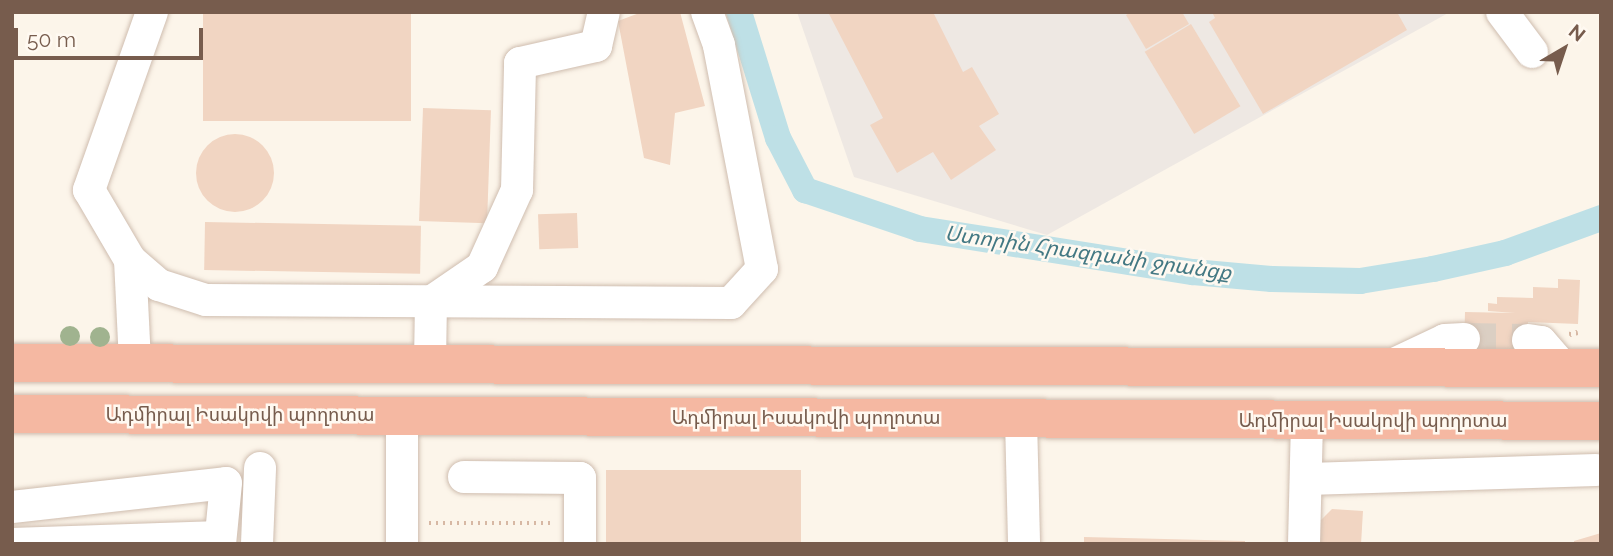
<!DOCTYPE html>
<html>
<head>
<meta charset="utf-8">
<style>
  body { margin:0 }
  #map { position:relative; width:1613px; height:556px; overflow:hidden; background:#fcf5ea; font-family:Raleway,"Noto Sans Armenian",sans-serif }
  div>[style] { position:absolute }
  .industrial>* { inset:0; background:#eee8e3 }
  .canal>* { height:26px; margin:-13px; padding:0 13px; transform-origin:13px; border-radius:13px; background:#bee0e6 }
  .building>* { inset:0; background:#f1d5c2; transform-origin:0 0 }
  .round { border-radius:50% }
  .minor-tunnel>* { height:32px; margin-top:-16px; transform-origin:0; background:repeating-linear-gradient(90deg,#dbcfc3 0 32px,transparent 0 48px) }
  .path>* { height:4.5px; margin-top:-2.25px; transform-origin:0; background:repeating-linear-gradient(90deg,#d7b8a4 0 2px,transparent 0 7px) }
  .roads { filter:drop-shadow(0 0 2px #cfbdaf) drop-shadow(0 0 2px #cfbdaf) }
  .minor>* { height:32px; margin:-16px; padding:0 16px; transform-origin:16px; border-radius:16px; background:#fff }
  .highway>* { height:38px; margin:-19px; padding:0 19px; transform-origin:19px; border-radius:19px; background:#f5b8a2 }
  .trees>* { width:20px; height:20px; margin:-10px; border-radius:50%; background:#a0b38f }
  span { translate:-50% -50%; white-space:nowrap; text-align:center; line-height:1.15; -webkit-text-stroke:5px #fff9f1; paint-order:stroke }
  .street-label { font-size:19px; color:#775c4d }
  .water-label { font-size:21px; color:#437883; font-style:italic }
  .frame { position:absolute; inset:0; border:14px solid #775c4d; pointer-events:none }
  .north { position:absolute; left:1529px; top:14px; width:70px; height:70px; -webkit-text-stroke:5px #fff9f1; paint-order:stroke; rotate:39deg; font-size:19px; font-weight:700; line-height:28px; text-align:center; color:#775c4d }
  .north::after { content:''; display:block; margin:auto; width:24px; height:32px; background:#775c4d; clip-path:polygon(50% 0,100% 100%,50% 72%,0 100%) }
  .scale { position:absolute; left:14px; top:28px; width:189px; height:32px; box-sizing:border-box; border:4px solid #775c4d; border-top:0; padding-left:9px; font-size:21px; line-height:24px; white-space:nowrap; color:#775c4d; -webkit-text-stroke:5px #fff9f1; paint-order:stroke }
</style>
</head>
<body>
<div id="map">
  <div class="industrial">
    <div style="clip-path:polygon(797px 12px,1450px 12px,1047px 235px,854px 177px)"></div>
  </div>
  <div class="canal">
    <div style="left:739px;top:12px;width:132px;rotate:72.8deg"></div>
    <div style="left:778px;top:138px;width:59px;rotate:62.6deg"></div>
    <div style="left:805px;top:190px;width:121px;rotate:18.7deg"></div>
    <div style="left:920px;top:229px;width:276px;rotate:9deg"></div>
    <div style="left:1193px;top:272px;width:79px;rotate:5.1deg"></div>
    <div style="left:1272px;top:279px;width:88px;rotate:1.3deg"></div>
    <div style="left:1360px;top:281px;width:74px;rotate:-9.3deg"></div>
    <div style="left:1433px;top:269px;width:74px;rotate:-12.5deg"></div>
    <div style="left:1505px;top:253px;width:102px;rotate:-20deg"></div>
  </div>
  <div class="building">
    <div style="left:203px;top:12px;width:208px;height:109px"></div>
    <div style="clip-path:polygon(642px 12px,680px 12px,705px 106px,675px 113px,670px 165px,644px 158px,618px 21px)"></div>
    <div style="clip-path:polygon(828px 12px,933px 12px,963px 72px,972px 67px,999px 114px,979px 126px,996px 150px,951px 180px,933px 152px,897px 173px,870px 125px,883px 118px)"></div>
    <div style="clip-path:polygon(1131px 12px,1182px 12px,1189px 24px,1146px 49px,1126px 15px)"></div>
    <div style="clip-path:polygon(1212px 12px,1397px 12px,1407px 30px,1263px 114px,1209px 22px,1215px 18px)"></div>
    <div style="left:1191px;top:24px;width:96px;height:54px;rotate:59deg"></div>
    <div style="left:423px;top:108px;width:68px;height:113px;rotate:2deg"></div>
    <div class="round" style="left:196px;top:134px;width:78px;height:78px"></div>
    <div style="left:577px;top:213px;width:35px;height:39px;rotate:88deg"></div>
    <div style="left:205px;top:222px;width:216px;height:48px;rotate:1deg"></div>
    <div style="clip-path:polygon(1558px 279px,1580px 280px,1578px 324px,1528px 322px,1528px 345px,1518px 358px,1464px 348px,1465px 312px,1515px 313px,1488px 311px,1488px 303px,1497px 304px,1497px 297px,1533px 298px,1533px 287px,1558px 288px)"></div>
    <div style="left:606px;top:470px;width:195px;height:74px"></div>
    <div style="clip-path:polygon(1332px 509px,1363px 511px,1361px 544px,1319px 544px,1319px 522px)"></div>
    <div style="clip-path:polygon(1601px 533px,1601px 544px,1574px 544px,1574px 541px)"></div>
    <div style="clip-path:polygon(1084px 537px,1245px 541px,1245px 544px,1084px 544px)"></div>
  </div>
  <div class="minor-tunnel">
    <div style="left:1464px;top:339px;width:64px;rotate:0.9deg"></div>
  </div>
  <div class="path">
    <div style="left:1569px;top:334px;width:9px;rotate:-13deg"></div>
    <div style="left:429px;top:523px;width:124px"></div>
  </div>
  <div class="roads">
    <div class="minor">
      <div style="left:152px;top:12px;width:189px;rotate:109.5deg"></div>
      <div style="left:89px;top:190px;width:81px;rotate:59.6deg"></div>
      <div style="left:130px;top:260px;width:38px;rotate:41deg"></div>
      <div style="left:159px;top:285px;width:49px;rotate:17.7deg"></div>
      <div style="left:206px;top:300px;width:525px;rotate:0.33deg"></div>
      <div style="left:731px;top:303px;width:46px;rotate:-47.6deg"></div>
      <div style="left:762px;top:269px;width:228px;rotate:-100.9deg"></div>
      <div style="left:719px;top:45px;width:35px;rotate:-110deg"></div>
      <div style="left:1502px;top:12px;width:50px;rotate:53.1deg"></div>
      <div style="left:130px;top:260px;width:104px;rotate:87.2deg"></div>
      <div style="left:1528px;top:340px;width:13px;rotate:9deg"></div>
      <div style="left:1541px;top:342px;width:35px;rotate:49deg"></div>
      <div style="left:430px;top:364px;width:62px;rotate:-89.1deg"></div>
      <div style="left:431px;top:302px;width:62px;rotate:-34.5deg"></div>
      <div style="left:482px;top:267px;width:85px;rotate:-65.6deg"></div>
      <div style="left:517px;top:190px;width:127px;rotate:-88.6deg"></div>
      <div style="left:520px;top:63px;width:78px;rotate:-12.6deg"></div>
      <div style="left:596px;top:46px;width:35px;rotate:-77deg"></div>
      <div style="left:1390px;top:366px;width:61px;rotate:-25.3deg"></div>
      <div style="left:1445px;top:340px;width:19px;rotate:-3deg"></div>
      <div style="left:402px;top:416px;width:128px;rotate:90deg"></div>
      <div style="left:1021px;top:419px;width:125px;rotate:88.6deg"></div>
      <div style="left:464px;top:477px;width:116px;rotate:0.5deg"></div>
      <div style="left:580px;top:478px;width:66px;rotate:90deg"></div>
      <div style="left:1308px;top:479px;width:288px;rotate:-1.8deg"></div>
      <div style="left:12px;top:507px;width:215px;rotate:-6.4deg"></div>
      <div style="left:226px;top:483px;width:61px;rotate:95.6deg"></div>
      <div style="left:12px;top:544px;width:208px;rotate:-1.9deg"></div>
      <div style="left:257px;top:544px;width:76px;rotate:-87.7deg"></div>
      <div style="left:1304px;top:544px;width:123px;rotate:-88.6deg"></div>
    </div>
    <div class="highway">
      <div style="left:12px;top:363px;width:1589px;rotate:0.18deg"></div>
      <div style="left:12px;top:414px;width:1589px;rotate:0.25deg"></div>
    </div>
  </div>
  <div class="trees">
    <div style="left:70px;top:336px"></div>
    <div style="left:100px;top:337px"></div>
  </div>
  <div class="street-label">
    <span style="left:240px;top:415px">Ադմիրալ Իսակովի պողոտա</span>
    <span style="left:806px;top:418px">Ադմիրալ Իսակովի պողոտա</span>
    <span style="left:1373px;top:421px">Ադմիրալ Իսակովի պողոտա</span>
  </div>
  <div class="water-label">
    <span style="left:1088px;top:253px;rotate:8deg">Ստորին Հրազդանի ջրանցք</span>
  </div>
  <div class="frame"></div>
  <div class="north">N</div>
  <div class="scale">50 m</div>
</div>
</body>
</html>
